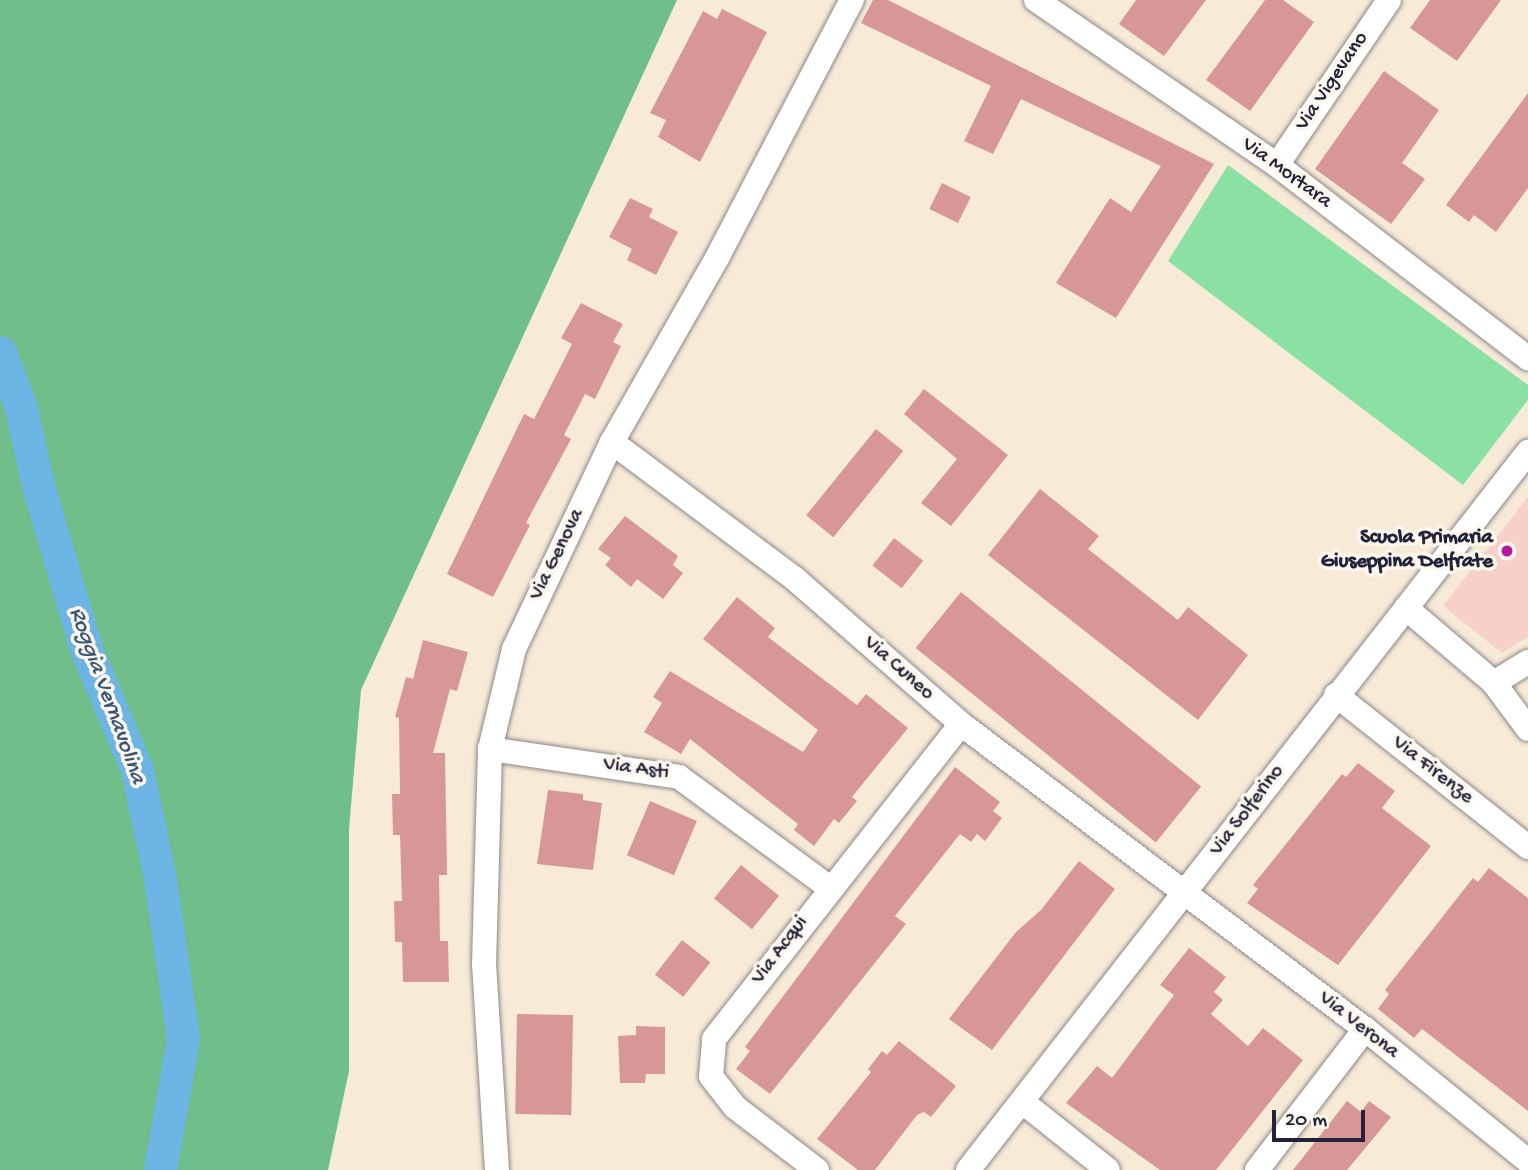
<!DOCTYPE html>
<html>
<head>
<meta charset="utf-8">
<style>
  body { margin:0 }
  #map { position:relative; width:1528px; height:1170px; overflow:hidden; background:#f7ebd7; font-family:"Gochi Hand",sans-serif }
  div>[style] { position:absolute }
  .built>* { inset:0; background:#f7d0ca }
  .green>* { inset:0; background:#8be0a3 }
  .forest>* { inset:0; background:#70be89 }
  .canal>* { height:33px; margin:-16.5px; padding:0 16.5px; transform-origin:16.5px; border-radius:16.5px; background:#6bb4e3 }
  .building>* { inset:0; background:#d79796; transform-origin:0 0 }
  .roads { filter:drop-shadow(0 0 2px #8c8689) drop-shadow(0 0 2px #8c8689) }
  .minor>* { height:24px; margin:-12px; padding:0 12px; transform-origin:12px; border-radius:12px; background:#fff }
  .dots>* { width:19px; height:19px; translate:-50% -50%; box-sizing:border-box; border:4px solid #fbf7ec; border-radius:50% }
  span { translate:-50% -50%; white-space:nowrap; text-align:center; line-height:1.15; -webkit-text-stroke:7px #fbf7ec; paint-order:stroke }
  .street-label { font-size:21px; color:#22223b }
  .poi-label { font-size:21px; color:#22223b; font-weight:700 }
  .right { translate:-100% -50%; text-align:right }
  .water-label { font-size:23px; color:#3c5576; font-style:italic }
  .scale { position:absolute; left:1272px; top:1110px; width:93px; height:32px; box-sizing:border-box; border:4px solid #22223b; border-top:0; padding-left:9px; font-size:21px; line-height:24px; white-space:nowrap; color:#22223b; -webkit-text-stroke:5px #fbf7ec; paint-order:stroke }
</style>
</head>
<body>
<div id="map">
  <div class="built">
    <div style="clip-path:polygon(1528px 497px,1528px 637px,1502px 653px,1443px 606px)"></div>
  </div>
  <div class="green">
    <div style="clip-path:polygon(1228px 165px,1528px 385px,1528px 400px,1463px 485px,1168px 261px)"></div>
  </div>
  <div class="forest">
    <div style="clip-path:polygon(0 0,677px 0,361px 690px,349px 829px,349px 1071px,328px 1170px,0 1170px)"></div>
  </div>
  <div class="canal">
    <div style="left:0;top:352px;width:57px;rotate:69.3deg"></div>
    <div style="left:20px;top:405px;width:86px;rotate:77.3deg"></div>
    <div style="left:39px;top:489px;width:167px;rotate:73.6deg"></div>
    <div style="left:86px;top:649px;width:131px;rotate:67.1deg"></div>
    <div style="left:137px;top:770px;width:111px;rotate:78.1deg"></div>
    <div style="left:160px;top:879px;width:161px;rotate:81.8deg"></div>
    <div style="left:183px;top:1038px;width:134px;rotate:99.9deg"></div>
  </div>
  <div class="building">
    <div style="clip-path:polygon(873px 0,888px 0,1214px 164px,1116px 318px,1056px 283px,1110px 198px,1131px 212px,1161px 166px,1021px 99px,993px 154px,964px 141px,991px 86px,861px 23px)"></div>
    <div style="clip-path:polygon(1136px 0,1206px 0,1164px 56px,1119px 24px)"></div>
    <div style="clip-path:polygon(1265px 0,1283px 0,1314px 22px,1250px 111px,1206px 80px)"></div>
    <div style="clip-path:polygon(1430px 0,1501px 0,1457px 61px,1410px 28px)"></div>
    <div style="clip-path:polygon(722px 9px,767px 32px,700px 162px,658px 137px,666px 120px,650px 113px,703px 11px,717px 19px)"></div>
    <div style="clip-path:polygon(1384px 71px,1439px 110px,1402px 163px,1425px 179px,1391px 224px,1315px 169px)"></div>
    <div style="clip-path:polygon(1528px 93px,1528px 188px,1496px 232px,1474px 215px,1469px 222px,1446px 205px)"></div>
    <div style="left:942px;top:183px;width:32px;height:29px;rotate:26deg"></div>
    <div style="clip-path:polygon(630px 198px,653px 209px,649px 217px,678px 232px,656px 275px,627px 260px,632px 249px,609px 237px)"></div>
    <div style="clip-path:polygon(581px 303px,623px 324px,613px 342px,621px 346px,595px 399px,585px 394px,564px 435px,571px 439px,526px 523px,530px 525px,493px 597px,447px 574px,524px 414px,534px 419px,572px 344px,561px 338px)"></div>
    <div style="clip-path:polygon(924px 389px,1008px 455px,951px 526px,921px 503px,957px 459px,904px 414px)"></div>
    <div style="left:876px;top:429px;width:35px;height:111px;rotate:39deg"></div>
    <div style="clip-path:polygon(1040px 489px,1099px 536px,1088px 549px,1178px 620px,1188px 607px,1248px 655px,1198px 720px,988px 555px)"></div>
    <div style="clip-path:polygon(625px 516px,678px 556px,673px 565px,683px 573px,663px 599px,637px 579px,631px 587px,605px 565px,611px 558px,598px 549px)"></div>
    <div style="left:894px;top:538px;width:37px;height:35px;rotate:38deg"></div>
    <div style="left:961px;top:592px;width:309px;height:72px;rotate:39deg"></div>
    <div style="clip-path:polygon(737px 597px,775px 628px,768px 637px,857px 705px,866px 694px,908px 728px,852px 797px,857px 801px,839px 823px,834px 819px,814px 846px,794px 830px,798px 824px,690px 739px,681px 754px,644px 732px,662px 703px,653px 697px,670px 671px,803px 752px,818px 730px,703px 639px)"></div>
    <div style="clip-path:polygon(423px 640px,468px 652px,457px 691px,450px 689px,433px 753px,445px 753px,447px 875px,439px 875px,440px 941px,448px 941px,449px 982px,403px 982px,402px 942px,395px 942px,394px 901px,402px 901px,400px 835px,393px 835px,392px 794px,400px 794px,399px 718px,395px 717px,406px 677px,413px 679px)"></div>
    <div style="clip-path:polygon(1358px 763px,1395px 791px,1382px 808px,1431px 846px,1338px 965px,1247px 903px,1258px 889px,1253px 885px,1278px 854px,1342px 774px,1346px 777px)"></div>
    <div style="clip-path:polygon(955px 767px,1000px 802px,993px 811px,1002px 818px,985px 841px,977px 834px,971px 842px,960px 834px,895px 916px,906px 924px,770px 1094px,736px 1069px,750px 1051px,745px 1047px)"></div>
    <div style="clip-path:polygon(548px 790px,583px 794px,583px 800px,602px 803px,593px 870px,537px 864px)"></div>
    <div style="left:650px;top:801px;width:51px;height:59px;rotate:23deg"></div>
    <div style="clip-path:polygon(1079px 861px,1115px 889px,992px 1050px,949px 1019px,1016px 932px,1041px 910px)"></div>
    <div style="left:741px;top:865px;width:49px;height:43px;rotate:39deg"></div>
    <div style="clip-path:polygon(1489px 868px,1528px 898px,1528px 1111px,1422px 1029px,1414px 1038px,1378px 1009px,1389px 994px,1385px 990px,1473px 878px,1478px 882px)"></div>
    <div style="left:682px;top:940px;width:36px;height:44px;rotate:38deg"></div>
    <div style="clip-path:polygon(1189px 948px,1226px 977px,1214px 992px,1223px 1000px,1211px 1014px,1248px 1046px,1263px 1028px,1303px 1060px,1216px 1170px,1160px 1170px,1066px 1103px,1097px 1066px,1112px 1078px,1174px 995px,1160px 985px)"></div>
    <div style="left:517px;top:1014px;width:56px;height:100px;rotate:1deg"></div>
    <div style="clip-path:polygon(636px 1026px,665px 1027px,665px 1074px,646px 1074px,645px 1083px,620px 1083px,618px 1036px,636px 1035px)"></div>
    <div style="clip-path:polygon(899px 1041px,956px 1086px,931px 1117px,924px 1112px,917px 1115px,875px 1170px,858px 1170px,817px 1139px,871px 1072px,868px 1069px,882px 1051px,887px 1055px)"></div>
    <div style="clip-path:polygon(1347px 1101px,1361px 1112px,1369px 1101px,1391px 1117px,1347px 1170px,1293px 1170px)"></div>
  </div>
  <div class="roads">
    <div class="minor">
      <div style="left:1036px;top:0;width:292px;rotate:34.4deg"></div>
      <div style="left:1277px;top:165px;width:317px;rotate:37.6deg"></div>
      <div style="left:1277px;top:165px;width:199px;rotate:-55.8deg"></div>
      <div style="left:612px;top:442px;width:229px;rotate:36.8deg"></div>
      <div style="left:795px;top:579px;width:220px;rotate:41.1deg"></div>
      <div style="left:961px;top:724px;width:506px;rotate:37.05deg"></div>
      <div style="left:1365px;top:1029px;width:210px;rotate:39deg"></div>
      <div style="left:1406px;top:608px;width:116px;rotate:40.4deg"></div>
      <div style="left:1494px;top:683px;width:57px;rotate:53.5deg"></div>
      <div style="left:1494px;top:683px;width:40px;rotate:-32deg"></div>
      <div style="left:1336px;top:695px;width:245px;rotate:38.4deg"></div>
      <div style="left:490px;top:749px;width:191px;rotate:8.4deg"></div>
      <div style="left:679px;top:777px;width:187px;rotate:36.3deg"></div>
      <div style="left:1024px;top:1103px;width:107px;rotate:38.6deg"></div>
      <div style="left:497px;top:1170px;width:205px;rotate:-93.6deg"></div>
      <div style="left:484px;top:965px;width:216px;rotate:-88.4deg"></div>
      <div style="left:490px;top:749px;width:103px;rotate:-76.5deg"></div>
      <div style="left:514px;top:649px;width:229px;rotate:-64.7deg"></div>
      <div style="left:612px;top:442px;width:214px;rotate:-60.3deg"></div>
      <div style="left:718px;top:256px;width:289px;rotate:-62.4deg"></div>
      <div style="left:817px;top:1170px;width:103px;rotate:-142.5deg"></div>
      <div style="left:735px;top:1107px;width:39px;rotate:-128deg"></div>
      <div style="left:711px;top:1076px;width:37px;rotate:-85deg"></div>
      <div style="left:714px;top:1039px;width:400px;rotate:-51.9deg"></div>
      <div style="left:968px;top:1170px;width:911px;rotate:-52.05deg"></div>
      <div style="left:1257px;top:1170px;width:178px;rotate:-52.5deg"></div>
    </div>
  </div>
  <div class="dots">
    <div style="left:1507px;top:551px;background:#b5179e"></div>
  </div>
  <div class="street-label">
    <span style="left:1333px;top:82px;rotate:-56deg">Via Vigevano</span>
    <span style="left:1286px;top:174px;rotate:36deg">Via Mortara</span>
    <span style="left:558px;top:555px;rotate:-64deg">Via Genova</span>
    <span style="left:898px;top:669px;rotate:41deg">Via Cuneo</span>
    <span style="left:636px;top:770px;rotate:8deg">Via Asti</span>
    <span style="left:1432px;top:771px;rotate:38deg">Via Firenze</span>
    <span style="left:1248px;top:811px;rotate:-53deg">Via Solferino</span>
    <span style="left:781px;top:951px;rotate:-53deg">Via Acqui</span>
    <span style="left:1358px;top:1026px;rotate:38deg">Via Verona</span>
  </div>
  <div class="poi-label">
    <span class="right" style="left:1493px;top:551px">Scuola Primaria<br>Giuseppina Delfrate</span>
  </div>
  <div class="water-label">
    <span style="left:106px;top:696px;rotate:70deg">Roggia Vernavolina</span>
  </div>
  <div class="scale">20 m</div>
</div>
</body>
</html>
